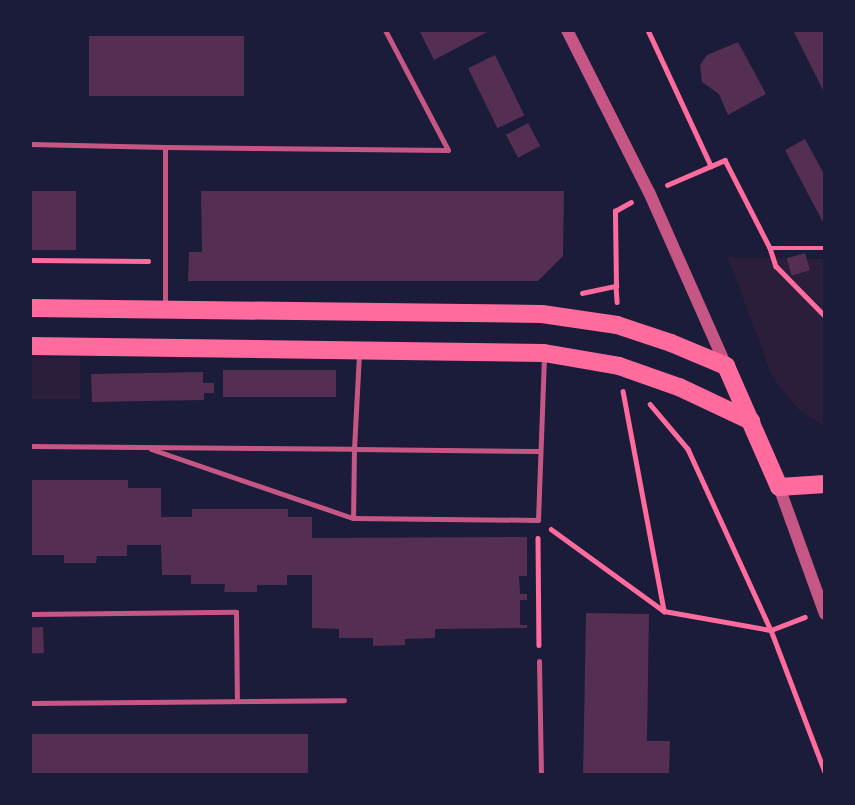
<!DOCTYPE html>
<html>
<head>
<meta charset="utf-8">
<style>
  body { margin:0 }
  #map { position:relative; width:855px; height:805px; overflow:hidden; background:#1b1b3a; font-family:Inter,sans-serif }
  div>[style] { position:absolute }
  .green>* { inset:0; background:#2a1e3b; transform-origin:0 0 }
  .building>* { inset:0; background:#542f53; transform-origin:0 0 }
  .path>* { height:4.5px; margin:-2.25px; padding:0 2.25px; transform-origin:2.25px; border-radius:2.25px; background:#ff6b9d }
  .service>* { height:5px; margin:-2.5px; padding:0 2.5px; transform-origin:2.5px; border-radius:2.5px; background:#c65784 }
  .tertiary>* { height:12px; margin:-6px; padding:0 6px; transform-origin:6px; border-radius:6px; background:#c65784 }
  .primary>* { height:18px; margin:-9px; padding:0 9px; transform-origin:9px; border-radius:9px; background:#ff6b9d }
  span { translate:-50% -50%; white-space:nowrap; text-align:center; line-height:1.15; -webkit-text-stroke:5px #1b1b3a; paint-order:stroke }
  .frame { position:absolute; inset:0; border:32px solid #1b1b3a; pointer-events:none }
</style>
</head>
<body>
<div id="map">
  <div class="green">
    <div style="clip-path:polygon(728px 257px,825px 259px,825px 427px,798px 409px,772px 377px)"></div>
    <div style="left:30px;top:358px;width:50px;height:41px"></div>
  </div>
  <div class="building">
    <div style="clip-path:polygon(419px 30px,486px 30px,487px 32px,434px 60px)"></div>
    <div style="clip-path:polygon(793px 30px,825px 30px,825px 94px)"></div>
    <div style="left:89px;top:36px;width:155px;height:60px"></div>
    <div style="clip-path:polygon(738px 42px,766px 94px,728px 115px,719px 94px,702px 82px,700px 65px,707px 55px)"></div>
    <div style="left:495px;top:55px;width:67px;height:30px;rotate:64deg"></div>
    <div style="left:528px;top:123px;width:26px;height:25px;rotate:62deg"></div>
    <div style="clip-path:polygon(805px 139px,825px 176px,825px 226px,785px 150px)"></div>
    <div style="left:30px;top:191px;width:46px;height:59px"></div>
    <div style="clip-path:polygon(201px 191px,564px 191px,563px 256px,538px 281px,188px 281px,189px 252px,202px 252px)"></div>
    <div style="left:805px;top:253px;width:18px;height:19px;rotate:74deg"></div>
    <div style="left:336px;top:370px;width:27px;height:113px;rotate:90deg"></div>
    <div style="clip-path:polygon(203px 372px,203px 383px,214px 383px,214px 393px,204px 393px,204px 400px,92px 402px,91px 374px)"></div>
    <div style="clip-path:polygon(32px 480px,128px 480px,128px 488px,161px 488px,161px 517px,192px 517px,192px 509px,288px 509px,288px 517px,312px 517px,312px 538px,527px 537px,527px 576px,519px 576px,520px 594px,527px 594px,527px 600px,520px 600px,520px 625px,527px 625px,527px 628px,435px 629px,435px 638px,405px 639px,405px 645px,373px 646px,373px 638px,339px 638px,339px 629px,312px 628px,312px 575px,287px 575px,287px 585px,257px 585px,257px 592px,224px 592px,225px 584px,191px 584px,191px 575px,162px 575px,161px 545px,127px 545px,127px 556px,97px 556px,96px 563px,64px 563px,64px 555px,31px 555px)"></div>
    <div style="clip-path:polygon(586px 613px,649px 614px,647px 741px,670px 741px,669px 775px,583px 775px)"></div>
    <div style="left:43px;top:627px;width:26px;height:13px;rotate:88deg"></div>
    <div style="left:30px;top:734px;width:278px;height:41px"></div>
  </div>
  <div class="path">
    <div style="left:648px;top:30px;width:150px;rotate:65.1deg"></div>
    <div style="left:667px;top:185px;width:63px;rotate:-23.3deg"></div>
    <div style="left:725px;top:160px;width:99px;rotate:62.9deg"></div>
    <div style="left:770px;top:248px;width:55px"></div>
    <div style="left:770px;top:248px;width:19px;rotate:72deg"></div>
    <div style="left:776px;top:266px;width:70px;rotate:45.6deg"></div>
    <div style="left:30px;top:260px;width:118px;rotate:0.5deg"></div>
    <div style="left:616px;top:286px;width:16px;rotate:86deg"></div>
    <div style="left:582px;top:293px;width:35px;rotate:-12deg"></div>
    <div style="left:616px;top:286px;width:75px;rotate:-90.8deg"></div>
    <div style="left:615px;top:211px;width:18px;rotate:-29deg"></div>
    <div style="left:623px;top:391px;width:224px;rotate:79.4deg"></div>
    <div style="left:650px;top:404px;width:59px;rotate:49.8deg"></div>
    <div style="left:688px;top:449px;width:199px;rotate:65.4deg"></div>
    <div style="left:771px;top:630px;width:152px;rotate:69.2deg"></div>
    <div style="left:551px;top:529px;width:140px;rotate:36deg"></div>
    <div style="left:664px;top:611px;width:109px;rotate:10.1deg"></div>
    <div style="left:771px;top:630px;width:36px;rotate:-21deg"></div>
    <div style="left:538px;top:538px;width:107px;rotate:89.5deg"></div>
  </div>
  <div class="service">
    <div style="left:30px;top:144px;width:135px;rotate:1.3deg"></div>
    <div style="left:165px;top:306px;width:159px;rotate:-90deg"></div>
    <div style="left:165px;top:147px;width:283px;rotate:0.6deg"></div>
    <div style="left:448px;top:150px;width:136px;rotate:-117.7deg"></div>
    <div style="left:30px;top:446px;width:324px;rotate:0.5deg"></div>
    <div style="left:354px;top:449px;width:97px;rotate:-87deg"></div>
    <div style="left:151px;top:449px;width:213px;rotate:18.9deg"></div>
    <div style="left:539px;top:451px;width:185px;rotate:-179.4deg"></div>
    <div style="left:354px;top:449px;width:69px;rotate:90.8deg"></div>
    <div style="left:353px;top:518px;width:185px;rotate:0.6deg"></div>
    <div style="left:538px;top:520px;width:164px;rotate:-87.9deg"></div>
    <div style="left:30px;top:614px;width:206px;rotate:-0.6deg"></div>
    <div style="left:236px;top:612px;width:89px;rotate:89.4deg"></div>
    <div style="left:539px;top:661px;width:114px;rotate:89deg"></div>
    <div style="left:30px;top:703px;width:314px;rotate:-0.5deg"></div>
  </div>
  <div class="tertiary">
    <div style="left:567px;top:30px;width:182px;rotate:63.2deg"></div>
    <div style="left:649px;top:192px;width:190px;rotate:66.1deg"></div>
    <div style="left:779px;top:487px;width:135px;rotate:70.1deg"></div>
  </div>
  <div class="primary">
    <div style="left:30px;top:308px;width:512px;rotate:0.67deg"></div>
    <div style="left:542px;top:314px;width:76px;rotate:8.3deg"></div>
    <div style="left:617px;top:325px;width:57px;rotate:18.4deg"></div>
    <div style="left:671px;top:343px;width:60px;rotate:22.7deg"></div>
    <div style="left:726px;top:366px;width:132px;rotate:66.3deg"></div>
    <div style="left:779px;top:487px;width:46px;rotate:-3.7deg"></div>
    <div style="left:30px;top:346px;width:514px;rotate:0.78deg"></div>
    <div style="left:544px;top:353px;width:76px;rotate:9.8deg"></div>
    <div style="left:619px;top:366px;width:64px;rotate:19.3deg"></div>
    <div style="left:679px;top:387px;width:80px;rotate:25.3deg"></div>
  </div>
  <div class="frame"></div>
</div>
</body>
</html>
